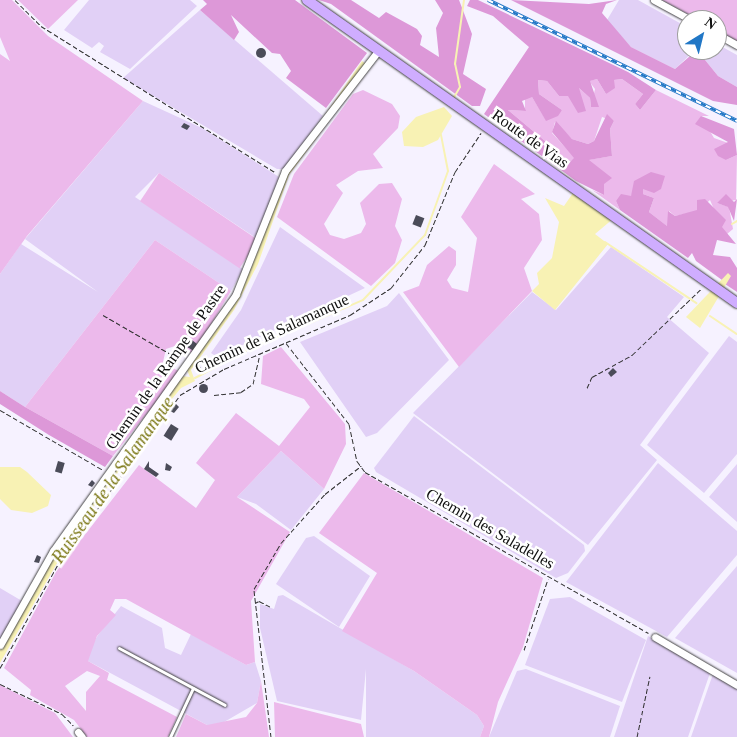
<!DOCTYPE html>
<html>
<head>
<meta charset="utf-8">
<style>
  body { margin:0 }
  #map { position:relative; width:737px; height:737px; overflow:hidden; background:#f6f2ff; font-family:"Times New Roman",serif }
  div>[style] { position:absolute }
  .farmland>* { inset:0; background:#e1d0f6 }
  .green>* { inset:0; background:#ecb9eb; transform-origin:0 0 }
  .forest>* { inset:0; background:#dd98d8 }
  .water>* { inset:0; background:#f8f2b4 }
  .stream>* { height:2px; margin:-1px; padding:0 1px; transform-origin:1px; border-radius:1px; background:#f8f2b4 }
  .building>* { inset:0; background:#4b4c59; transform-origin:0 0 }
  .round { border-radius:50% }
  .path>* { height:1px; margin-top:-0.5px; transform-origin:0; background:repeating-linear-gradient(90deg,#313131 0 5px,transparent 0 7.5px) }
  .roads { filter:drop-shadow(0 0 1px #424242) drop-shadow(0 0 1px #424242) }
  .lane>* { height:3px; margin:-1.5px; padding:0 1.5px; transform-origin:1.5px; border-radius:1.5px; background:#fff }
  .street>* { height:7px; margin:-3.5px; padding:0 3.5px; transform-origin:3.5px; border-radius:3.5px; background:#fff }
  .secondary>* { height:10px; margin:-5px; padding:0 5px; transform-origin:5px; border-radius:5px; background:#cfadff }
  .rail>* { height:4px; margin-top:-2px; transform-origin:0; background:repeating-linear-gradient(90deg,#fff 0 5.5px,#2177c6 0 11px); box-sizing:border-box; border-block:1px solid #2177c6 }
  span { translate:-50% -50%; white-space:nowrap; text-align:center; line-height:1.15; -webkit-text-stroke:5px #fff; paint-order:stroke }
  .street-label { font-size:16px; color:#0f0f0f }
  .water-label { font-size:18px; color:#7a7612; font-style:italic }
  .north { position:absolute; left:677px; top:10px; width:50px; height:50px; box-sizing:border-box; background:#fff; border:1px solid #9f9f9f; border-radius:50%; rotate:36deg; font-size:14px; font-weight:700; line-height:20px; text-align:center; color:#0f0f0f }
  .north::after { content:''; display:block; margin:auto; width:18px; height:22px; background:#2177c6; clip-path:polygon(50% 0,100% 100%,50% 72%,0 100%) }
</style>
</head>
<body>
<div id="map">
  <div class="farmland">
    <div style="clip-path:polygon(89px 0,190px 0,197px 6px,130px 69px,100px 52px,104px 46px,99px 42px,92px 48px,64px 30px)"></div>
    <div style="clip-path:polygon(619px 0,638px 0,687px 27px,687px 50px,695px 50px,675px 69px,631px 47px,607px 20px)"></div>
    <div style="clip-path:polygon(200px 10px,323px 116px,284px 169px,277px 169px,123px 78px)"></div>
    <div style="clip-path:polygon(717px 44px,737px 55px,737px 87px,718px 76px,697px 50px,717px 50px)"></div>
    <div style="clip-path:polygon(143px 101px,202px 128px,279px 177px,259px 240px,159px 173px,135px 197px,243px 269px,231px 291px,155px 240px,25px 407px,0 391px,0 274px,21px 244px,98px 292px,25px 239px)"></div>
    <div style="clip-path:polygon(280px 227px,365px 288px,217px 357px,211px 353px,241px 310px)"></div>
    <div style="clip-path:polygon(611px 247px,684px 297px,667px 317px,709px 353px,640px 445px,657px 460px,588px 545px,413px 413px,532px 292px,556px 310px)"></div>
    <div style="clip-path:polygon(399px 293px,449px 360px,377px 433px,366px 437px,300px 342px,387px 306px)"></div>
    <div style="clip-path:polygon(729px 336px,737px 342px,737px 454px,704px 493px,647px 445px)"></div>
    <div style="clip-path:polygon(414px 416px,584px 545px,585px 551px,568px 573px,556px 578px,376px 472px,374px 468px)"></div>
    <div style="clip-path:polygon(281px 451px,324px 489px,291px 530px,256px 504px,237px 497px)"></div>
    <div style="clip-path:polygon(658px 463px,737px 531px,737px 555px,667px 637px,566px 582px)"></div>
    <div style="clip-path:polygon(737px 464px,737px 522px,709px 497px)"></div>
    <div style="clip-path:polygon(314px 536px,370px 576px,339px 627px,276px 584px,306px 538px)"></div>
    <div style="clip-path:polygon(737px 566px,737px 673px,675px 638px)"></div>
    <div style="clip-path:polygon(0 588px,22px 601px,0 642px)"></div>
    <div style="clip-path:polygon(283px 595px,414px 671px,477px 715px,484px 726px,480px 737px,366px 737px,366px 669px,361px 720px,277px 701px,260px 628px,260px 604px,274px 609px,278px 596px)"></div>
    <div style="clip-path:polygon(570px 597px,646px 640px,622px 702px,525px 665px,550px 599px)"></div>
    <div style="clip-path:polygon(121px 606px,162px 628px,165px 648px,181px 655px,191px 634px,246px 665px,255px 662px,261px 681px,257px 703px,219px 725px,207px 725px,88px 661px,87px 654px,98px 635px)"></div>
    <div style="clip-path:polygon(648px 636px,710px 673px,688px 737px,614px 737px)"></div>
    <div style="clip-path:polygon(526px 669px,620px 706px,610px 737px,489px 737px,517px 671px)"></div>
    <div style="clip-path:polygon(713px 674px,737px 688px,737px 737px,691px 737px)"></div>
  </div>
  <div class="green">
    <div style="clip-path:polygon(0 0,12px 0,48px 36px,143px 101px,27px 236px,0 274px,0 54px,10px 61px,0 37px)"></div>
    <div style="clip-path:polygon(18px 0,78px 0,48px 29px)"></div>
    <div style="clip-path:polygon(662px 0,737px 0,737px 41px,717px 30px,717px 20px,699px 20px)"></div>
    <div style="clip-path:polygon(597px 79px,606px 94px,614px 80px,622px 79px,643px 94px,635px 104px,640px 110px,656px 90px,709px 116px,701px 116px,714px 138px,728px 143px,726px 160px,737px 155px,736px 200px,717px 203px,729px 207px,733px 229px,727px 234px,723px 230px,710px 200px,698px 211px,675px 216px,669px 211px,668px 227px,649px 212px,654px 198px,643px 194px,643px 188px,656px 177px,636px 184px,631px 197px,616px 201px,620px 210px,592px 190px,604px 195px,588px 160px,612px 156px,610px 129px,614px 121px,602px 117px,594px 141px,588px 144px,572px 139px,555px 122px,552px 133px,575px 158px,570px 162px,508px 110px,525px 111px,525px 97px,532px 97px,546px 120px,562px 110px,539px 94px,538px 80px,547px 81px,559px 96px,579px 88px,590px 98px,591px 107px,595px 89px,589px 81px)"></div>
    <div style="clip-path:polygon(363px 90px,392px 104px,400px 116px,398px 128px,373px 154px,383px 168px,358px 171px,336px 185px,343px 193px,324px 224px,330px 235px,344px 239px,361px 233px,366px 224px,360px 203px,379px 184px,392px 183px,402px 199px,395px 226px,402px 240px,395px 263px,371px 286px,277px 217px,294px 174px,353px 94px)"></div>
    <div style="clip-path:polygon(494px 164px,535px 194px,521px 199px,539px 214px,542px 240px,524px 268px,532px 291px,459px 367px,403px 292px,419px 286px,427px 265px,449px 246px,456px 251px,456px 265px,447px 280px,452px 288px,468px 292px,477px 238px,461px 217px)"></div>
    <div style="left:159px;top:173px;width:120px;height:34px;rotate:34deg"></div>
    <div style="clip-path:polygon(155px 240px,231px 291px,193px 354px,178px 345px,166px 349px,163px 362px,180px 372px,113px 456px,25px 407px)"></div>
    <div style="clip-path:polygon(evenodd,281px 347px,345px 424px,346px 444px,324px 489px,281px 451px,237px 497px,290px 532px,251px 601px,255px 662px,246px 665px,126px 599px,115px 599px,110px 610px,116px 615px,97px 636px,88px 661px,109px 673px,107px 680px,177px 717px,168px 737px,87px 737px,74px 720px,30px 695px,31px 690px,4px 668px,56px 572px,139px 465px,196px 508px,215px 480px,196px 463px,236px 413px,279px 446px,310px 407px,304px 399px,261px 384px,263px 356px,281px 347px,87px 671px,100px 676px,86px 692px,86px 711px,65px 686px,87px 671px)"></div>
    <div style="clip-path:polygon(364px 473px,543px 578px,523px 647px,498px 702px,489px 737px,480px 737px,484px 726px,477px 715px,414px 671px,342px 631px,377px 573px,319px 533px)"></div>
    <div style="clip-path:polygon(261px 681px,269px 737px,176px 737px,186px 714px,207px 725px,246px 717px,257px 703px)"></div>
    <div style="clip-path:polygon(0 685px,55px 713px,73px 737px,0 737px)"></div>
    <div style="clip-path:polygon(274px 702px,361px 724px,364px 737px,275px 737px)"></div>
  </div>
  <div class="forest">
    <div style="clip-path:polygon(203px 0,295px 0,367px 53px,326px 108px,286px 78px,291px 71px,280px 54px,272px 53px,231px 15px,239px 32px,234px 40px,200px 10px,207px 4px)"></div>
    <div style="clip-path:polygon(319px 0,351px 0,379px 18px,386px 12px,417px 29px,422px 36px,420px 45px,439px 57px,436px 28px,443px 13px,435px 0,459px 0,472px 34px,463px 74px,486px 89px,480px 106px,472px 106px,331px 4px)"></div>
    <div style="clip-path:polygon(470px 0,478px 0,628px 72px,656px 90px,640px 110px,635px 104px,643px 94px,622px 79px,614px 80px,615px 88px,606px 94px,597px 79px,590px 81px,599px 107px,591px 107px,590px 98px,579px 88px,586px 111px,578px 113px,568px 96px,559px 96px,547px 81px,538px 80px,539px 94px,562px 110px,558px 116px,546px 121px,532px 97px,522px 101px,526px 111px,508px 110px,570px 162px,574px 158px,552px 132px,556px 121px,572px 139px,588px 144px,594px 141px,607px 114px,614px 121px,610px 129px,612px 156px,589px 160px,612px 178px,604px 184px,604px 195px,576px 181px,484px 114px,529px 47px,493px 16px,467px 6px)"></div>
    <div style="clip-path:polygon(511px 0,589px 4px,617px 0,606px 4px,602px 13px,631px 47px,675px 69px,697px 50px,718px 76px,737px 87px,737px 105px,713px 101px)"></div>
    <div style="clip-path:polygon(701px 116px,734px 129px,737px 155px,726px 160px,718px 156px,714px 149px,728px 142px,695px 124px)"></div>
    <div style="clip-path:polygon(651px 172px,665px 176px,661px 189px,654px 193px,643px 189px,643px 194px,654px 198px,649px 212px,667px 226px,668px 211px,675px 216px,697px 210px,697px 200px,705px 199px,726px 220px,722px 227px,736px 244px,717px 240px,713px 255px,730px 257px,737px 268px,737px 292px,725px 284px,728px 274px,722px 280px,696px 261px,692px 253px,688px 258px,620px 210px,616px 201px,621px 194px,631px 196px,634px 181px)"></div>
    <div style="clip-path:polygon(726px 194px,734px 202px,737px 199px,734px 221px,728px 207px,717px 203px)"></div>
    <div style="clip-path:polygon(0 391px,25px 407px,113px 456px,105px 467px,49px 435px,0 404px)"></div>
  </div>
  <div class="water">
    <div style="clip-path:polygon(362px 61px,369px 66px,364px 74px,289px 175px,258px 264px,234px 310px,191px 370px,195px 381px,181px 388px,162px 411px,72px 537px,0 663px,0 649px,47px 563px,182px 376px,190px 377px,186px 368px,252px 266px,287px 170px)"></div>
    <div style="clip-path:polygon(444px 107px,452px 116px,438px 140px,423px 147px,404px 146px,402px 132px,416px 117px)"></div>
    <div style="clip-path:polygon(575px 190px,614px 218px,595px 234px,608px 244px,555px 310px,532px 291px,539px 284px,537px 273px,552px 258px,559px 222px,545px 198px,564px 206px)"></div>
    <div style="clip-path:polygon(728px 273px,731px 276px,700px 328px,686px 317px)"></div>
    <div style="clip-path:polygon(0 467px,20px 467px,27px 472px,51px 495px,48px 506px,32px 513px,11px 510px,0 499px)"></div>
  </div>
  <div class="stream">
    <div style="left:453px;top:99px;width:14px;rotate:-60deg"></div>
    <div style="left:460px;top:87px;width:24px;rotate:-102deg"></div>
    <div style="left:455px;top:64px;width:65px;rotate:-82deg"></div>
    <div style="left:732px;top:224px;width:6px;rotate:-31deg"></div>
    <div style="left:605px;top:242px;width:110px;rotate:33.8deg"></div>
    <div style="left:710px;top:316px;width:32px;rotate:34deg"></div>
    <div style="left:195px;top:378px;width:59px;rotate:-28.3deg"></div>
    <div style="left:247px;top:350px;width:126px;rotate:-23.3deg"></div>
    <div style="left:363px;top:300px;width:90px;rotate:-46.4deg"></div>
    <div style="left:425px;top:235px;width:68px;rotate:-70.2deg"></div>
    <div style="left:448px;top:171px;width:37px;rotate:-101deg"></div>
  </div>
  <div class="building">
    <div class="round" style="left:256px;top:48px;width:10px;height:10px"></div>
    <div style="clip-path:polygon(184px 123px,190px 126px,187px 130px,181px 127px)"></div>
    <div style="left:416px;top:215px;width:9px;height:10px;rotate:21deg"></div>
    <div style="clip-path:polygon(192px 340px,197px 344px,194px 351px,187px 347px)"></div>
    <div style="clip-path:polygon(198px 364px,201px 368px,197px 372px,194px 368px)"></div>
    <div style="clip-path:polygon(613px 368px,617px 372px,611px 377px,608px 373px)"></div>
    <div class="round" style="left:198.5px;top:383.5px;width:9px;height:9px"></div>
    <div style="clip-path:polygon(176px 404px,179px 407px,174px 413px,170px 411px)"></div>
    <div style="left:171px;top:424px;width:9px;height:14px;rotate:32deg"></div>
    <div style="left:58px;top:461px;width:7px;height:11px;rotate:16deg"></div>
    <div style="clip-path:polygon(149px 461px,149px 467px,159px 474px,156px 477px,144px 469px)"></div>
    <div style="clip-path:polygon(166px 463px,172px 467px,170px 471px,165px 470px)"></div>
    <div style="clip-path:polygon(92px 480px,95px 483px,92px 487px,88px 485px)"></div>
    <div style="clip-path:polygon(37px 555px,41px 557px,39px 563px,34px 562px)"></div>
  </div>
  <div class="path">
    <div style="left:15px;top:0;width:37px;rotate:45deg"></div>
    <div style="left:41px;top:26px;width:277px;rotate:32deg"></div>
    <div style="left:103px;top:315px;width:90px;rotate:30deg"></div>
    <div style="left:286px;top:343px;width:103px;rotate:52.1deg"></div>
    <div style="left:349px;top:424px;width:38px;rotate:78deg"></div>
    <div style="left:357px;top:461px;width:14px;rotate:54deg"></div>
    <div style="left:365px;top:472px;width:326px;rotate:29.6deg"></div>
    <div style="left:587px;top:388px;width:12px;rotate:-66deg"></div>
    <div style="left:592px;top:377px;width:46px;rotate:-28.8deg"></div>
    <div style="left:632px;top:355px;width:97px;rotate:-43.7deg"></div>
    <div style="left:214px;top:395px;width:27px;rotate:-6deg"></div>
    <div style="left:241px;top:392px;width:14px;rotate:-34deg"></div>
    <div style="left:253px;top:384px;width:31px;rotate:-77deg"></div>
    <div style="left:0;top:410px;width:119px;rotate:30.2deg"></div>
    <div style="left:255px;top:603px;width:4px;rotate:-27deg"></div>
    <div style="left:259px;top:601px;width:13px;rotate:27deg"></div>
    <div style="left:524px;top:650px;width:75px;rotate:-71.3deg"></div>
    <div style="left:0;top:668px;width:125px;rotate:-60.8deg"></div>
    <div style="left:61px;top:559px;width:203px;rotate:-54deg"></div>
    <div style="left:180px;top:395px;width:51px;rotate:-30.6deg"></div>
    <div style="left:224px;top:369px;width:137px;rotate:-23.2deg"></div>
    <div style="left:350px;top:315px;width:49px;rotate:-33.4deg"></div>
    <div style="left:391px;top:288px;width:55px;rotate:-51.7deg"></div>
    <div style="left:425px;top:245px;width:79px;rotate:-67.7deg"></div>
    <div style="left:455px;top:172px;width:47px;rotate:-56.3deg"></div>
    <div style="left:0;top:684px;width:69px;rotate:25.8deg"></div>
    <div style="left:62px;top:714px;width:16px;rotate:45deg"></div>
    <div style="left:271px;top:737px;width:149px;rotate:-96.6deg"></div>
    <div style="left:254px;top:589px;width:53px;rotate:-59.6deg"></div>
    <div style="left:281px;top:543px;width:66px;rotate:-48.1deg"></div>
    <div style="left:325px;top:494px;width:46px;rotate:-37.9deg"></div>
    <div style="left:637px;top:737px;width:62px;rotate:-78deg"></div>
  </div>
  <div class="roads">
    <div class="lane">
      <div style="left:119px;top:648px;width:120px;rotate:28.3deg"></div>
      <div style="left:170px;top:737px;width:54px;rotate:-64.9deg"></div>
    </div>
    <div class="street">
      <div style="left:654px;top:0;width:42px;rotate:28.4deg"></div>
      <div style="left:717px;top:34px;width:23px;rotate:29deg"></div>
      <div style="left:655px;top:637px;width:95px;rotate:30.3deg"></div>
      <div style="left:0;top:645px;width:108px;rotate:-60.6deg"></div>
      <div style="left:53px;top:551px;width:315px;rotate:-54.5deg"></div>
      <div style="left:236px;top:294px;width:132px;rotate:-68.3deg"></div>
      <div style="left:285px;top:171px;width:152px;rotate:-52.2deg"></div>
      <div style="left:78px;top:732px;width:6px;rotate:51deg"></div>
    </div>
    <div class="secondary">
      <div style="left:307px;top:0;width:526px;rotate:35.17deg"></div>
    </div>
  </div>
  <div class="rail">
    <div style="left:488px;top:0;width:277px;rotate:25.9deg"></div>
  </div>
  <div class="street-label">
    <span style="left:530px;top:139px;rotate:35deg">Route de Vias</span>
    <span style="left:272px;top:334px;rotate:-25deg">Chemin de la Salamanque</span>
    <span style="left:166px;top:367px;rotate:-55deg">Chemin de la Rampe de Pastre</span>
    <span style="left:490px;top:529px;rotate:30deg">Chemin des Saladelles</span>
  </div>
  <div class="water-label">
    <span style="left:113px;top:480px;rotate:-55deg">Ruisseau de la Salamanque</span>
  </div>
  <div class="north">N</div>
</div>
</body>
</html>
